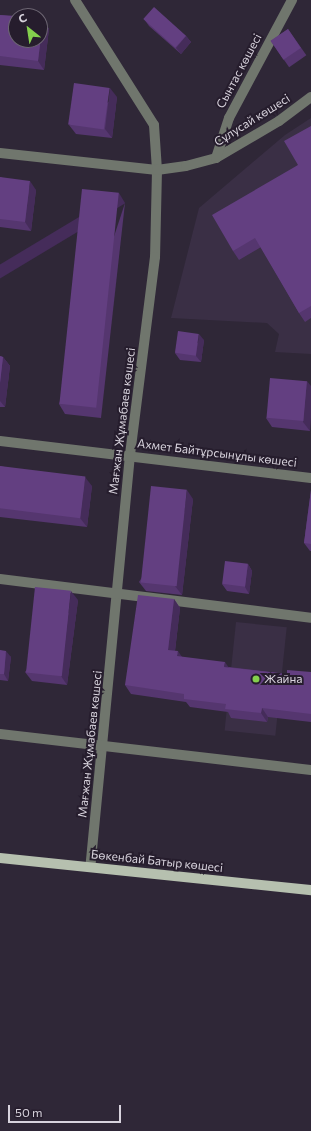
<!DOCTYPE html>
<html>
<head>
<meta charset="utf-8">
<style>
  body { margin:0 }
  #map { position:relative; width:311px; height:1131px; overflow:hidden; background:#2f2737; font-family:Commissioner,sans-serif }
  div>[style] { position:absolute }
  .built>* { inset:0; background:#3a2f45; transform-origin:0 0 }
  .minor>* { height:10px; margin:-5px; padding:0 5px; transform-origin:5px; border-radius:5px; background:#70766d }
  .major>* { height:10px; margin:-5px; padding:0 5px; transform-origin:5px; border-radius:5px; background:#b6c0af }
  .wall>* { inset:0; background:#55366f; transform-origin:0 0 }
  .shaded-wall>* { inset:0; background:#452c5a; transform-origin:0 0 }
  .building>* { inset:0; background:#633f81; transform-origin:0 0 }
  .dots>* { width:11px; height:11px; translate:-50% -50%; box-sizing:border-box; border:2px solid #261d2d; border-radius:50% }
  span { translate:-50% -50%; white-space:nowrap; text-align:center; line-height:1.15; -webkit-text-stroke:4px #261d2d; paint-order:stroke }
  .street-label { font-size:12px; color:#d8d3dd }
  .poi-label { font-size:12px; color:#d8d3dd }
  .left { translate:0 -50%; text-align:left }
  .north { position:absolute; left:8px; top:8px; width:40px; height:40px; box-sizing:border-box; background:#261d2d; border:1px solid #6d6673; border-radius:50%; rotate:330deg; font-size:11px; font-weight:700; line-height:16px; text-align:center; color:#d8d3dd }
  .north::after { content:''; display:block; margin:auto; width:14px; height:18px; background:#84cf4d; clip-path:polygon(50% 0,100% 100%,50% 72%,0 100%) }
  .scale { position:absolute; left:8px; top:1105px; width:113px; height:18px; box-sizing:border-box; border:2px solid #d8d3dd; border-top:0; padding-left:5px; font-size:12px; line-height:14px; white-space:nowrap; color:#d8d3dd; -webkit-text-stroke:3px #261d2d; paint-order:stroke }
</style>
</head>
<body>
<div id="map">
  <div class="built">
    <div style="clip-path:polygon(311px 118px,311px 354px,275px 352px,279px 334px,267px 323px,171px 318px,199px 208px,285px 135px)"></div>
    <div style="left:236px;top:622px;width:51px;height:109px;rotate:6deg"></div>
  </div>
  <div class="minor">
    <div style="left:75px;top:0;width:148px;rotate:57.7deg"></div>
    <div style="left:154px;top:125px;width:45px;rotate:86.2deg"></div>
    <div style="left:157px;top:170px;width:87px;rotate:91.3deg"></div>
    <div style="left:155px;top:257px;width:200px;rotate:97.2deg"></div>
    <div style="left:130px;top:455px;width:414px;rotate:95.5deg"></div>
    <div style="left:0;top:153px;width:158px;rotate:6.2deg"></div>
    <div style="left:157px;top:170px;width:29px;rotate:-8deg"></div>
    <div style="left:186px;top:166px;width:31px;rotate:-15deg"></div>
    <div style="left:216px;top:158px;width:73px;rotate:-30.4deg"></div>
    <div style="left:279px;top:121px;width:40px;rotate:-37deg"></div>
    <div style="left:216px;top:158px;width:42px;rotate:-72deg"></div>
    <div style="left:229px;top:118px;width:134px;rotate:-61.9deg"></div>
    <div style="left:0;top:441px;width:313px;rotate:6.8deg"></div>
    <div style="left:0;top:579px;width:313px;rotate:7.1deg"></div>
    <div style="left:0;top:734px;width:313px;rotate:6.6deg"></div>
  </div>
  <div class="major">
    <div style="left:0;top:858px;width:313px;rotate:5.9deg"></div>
  </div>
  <div class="wall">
    <div style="clip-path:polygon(0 15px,43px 20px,49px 29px,44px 70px,0 65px)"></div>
    <div style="clip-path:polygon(144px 19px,186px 36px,191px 42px,181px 54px,149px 26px)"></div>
    <div style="left:288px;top:29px;width:32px;height:21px;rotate:55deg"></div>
    <div style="clip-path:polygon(117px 97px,112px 138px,76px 134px,69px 125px)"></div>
    <div style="clip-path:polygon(311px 126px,311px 318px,305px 322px,299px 313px,261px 247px,239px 260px,233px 251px,298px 165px)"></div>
    <div style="clip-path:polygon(0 177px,36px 190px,31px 231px,0 227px)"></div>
    <div style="clip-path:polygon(125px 203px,101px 418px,65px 414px,59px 404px)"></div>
    <div style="clip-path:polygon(204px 340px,201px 362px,180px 360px,175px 353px)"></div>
    <div style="clip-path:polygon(0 356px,3px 357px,10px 366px,5px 407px,0 407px)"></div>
    <div style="clip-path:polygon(307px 381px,310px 431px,272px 427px,266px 418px)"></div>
    <div style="clip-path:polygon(0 466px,92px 486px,87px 527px,0 517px)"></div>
    <div style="clip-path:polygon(311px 490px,311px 551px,310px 551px,304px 543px)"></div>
    <div style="clip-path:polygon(193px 499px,182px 595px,146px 591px,139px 582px)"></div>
    <div style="clip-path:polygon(248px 564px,252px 571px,249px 594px,227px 591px,222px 584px)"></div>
    <div style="clip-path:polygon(174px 599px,180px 608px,175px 651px,182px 657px,229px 667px,287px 674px,311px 672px,311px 722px,268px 717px,267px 722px,231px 718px,228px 712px,190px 707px,186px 702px,131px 694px,125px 685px)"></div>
    <div style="clip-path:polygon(78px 600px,67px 685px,32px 681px,25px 672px)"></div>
    <div style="clip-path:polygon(0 650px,11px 657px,8px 681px,0 680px)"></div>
  </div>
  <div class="shaded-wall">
    <div style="clip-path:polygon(43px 20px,49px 29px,44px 70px,38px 61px)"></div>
    <div style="clip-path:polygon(186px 36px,191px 42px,181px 54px,176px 48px)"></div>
    <div style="clip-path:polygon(110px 88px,117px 97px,112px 138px,105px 129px)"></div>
    <div style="clip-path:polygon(30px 181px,36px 190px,31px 231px,25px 222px)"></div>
    <div style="left:119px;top:193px;width:12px;height:217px;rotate:59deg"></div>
    <div style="clip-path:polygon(199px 334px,204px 340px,201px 362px,196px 356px)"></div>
    <div style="clip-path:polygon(3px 357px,10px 366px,5px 407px,0 401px,0 383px)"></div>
    <div style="clip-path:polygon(307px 381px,311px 386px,311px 418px,310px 431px,303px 422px)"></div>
    <div style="clip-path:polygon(85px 477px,92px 486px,87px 527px,80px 518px)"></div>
    <div style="clip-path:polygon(187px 490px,193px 499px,182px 595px,175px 586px)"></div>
    <div style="clip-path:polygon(248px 564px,252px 571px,249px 594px,245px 587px)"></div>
    <div style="clip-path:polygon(71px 591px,78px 600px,67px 685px,61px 676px)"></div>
    <div style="clip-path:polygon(174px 599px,180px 608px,174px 659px,168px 650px)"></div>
    <div style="clip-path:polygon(6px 651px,11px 657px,8px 681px,4px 674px)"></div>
    <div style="clip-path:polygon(178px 651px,184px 660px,177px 656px)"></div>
    <div style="clip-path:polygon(225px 662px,231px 671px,224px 667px)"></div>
    <div style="clip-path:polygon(262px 708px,268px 717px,267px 722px,261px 713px)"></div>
  </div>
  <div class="building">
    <div style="left:154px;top:7px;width:43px;height:16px;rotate:42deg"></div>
    <div style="clip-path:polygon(0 15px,16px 16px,16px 40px,40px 40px,40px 19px,43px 20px,38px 61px,0 56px)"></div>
    <div style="left:288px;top:29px;width:23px;height:21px;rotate:56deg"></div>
    <div style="left:74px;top:83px;width:36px;height:42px;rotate:8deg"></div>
    <div style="clip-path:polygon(311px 126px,311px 306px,299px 313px,255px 238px,233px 251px,212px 215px,298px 165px,284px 141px)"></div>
    <div style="clip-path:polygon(0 177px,30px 181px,25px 222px,0 219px)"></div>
    <div style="left:82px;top:189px;width:37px;height:216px;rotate:6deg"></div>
    <div style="left:178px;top:331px;width:21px;height:22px;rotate:8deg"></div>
    <div style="clip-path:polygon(0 356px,3px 357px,0 383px)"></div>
    <div style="left:270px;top:378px;width:37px;height:40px;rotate:5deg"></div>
    <div style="left:0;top:466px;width:86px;height:42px;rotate:7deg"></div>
    <div style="left:151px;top:486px;width:36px;height:97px;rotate:6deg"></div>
    <div style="clip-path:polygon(311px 490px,311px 544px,304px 543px)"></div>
    <div style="left:225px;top:561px;width:23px;height:23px;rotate:7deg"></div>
    <div style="left:35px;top:587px;width:36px;height:86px;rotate:6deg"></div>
    <div style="clip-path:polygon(138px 595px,174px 599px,168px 650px,178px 651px,177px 656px,225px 662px,224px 667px,287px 674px,287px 670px,311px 672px,311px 714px,262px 708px,261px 713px,225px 709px,226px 704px,184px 699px,184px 694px,125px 685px)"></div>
    <div style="clip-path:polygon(0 650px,6px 651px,4px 674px,0 674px)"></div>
  </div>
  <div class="dots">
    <div style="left:256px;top:679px;background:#84cf4d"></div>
  </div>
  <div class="street-label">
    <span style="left:239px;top:71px;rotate:-62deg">Сынтас көшесі</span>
    <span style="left:252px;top:120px;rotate:-32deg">Сұлусай көшесі</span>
    <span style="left:122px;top:421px;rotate:-83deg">Мағжан Жұмабаев көшесі</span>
    <span style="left:217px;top:453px;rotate:7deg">Ахмет Байтұрсынұлы көшесі</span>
    <span style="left:90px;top:744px;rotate:-84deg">Мағжан Жұмабаев көшесі</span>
    <span style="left:157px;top:861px;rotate:6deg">Бөкенбай Батыр көшесі</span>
  </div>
  <div class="poi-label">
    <span class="left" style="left:264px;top:679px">Жайна</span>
  </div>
  <div class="north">С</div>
  <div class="scale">50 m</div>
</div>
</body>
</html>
